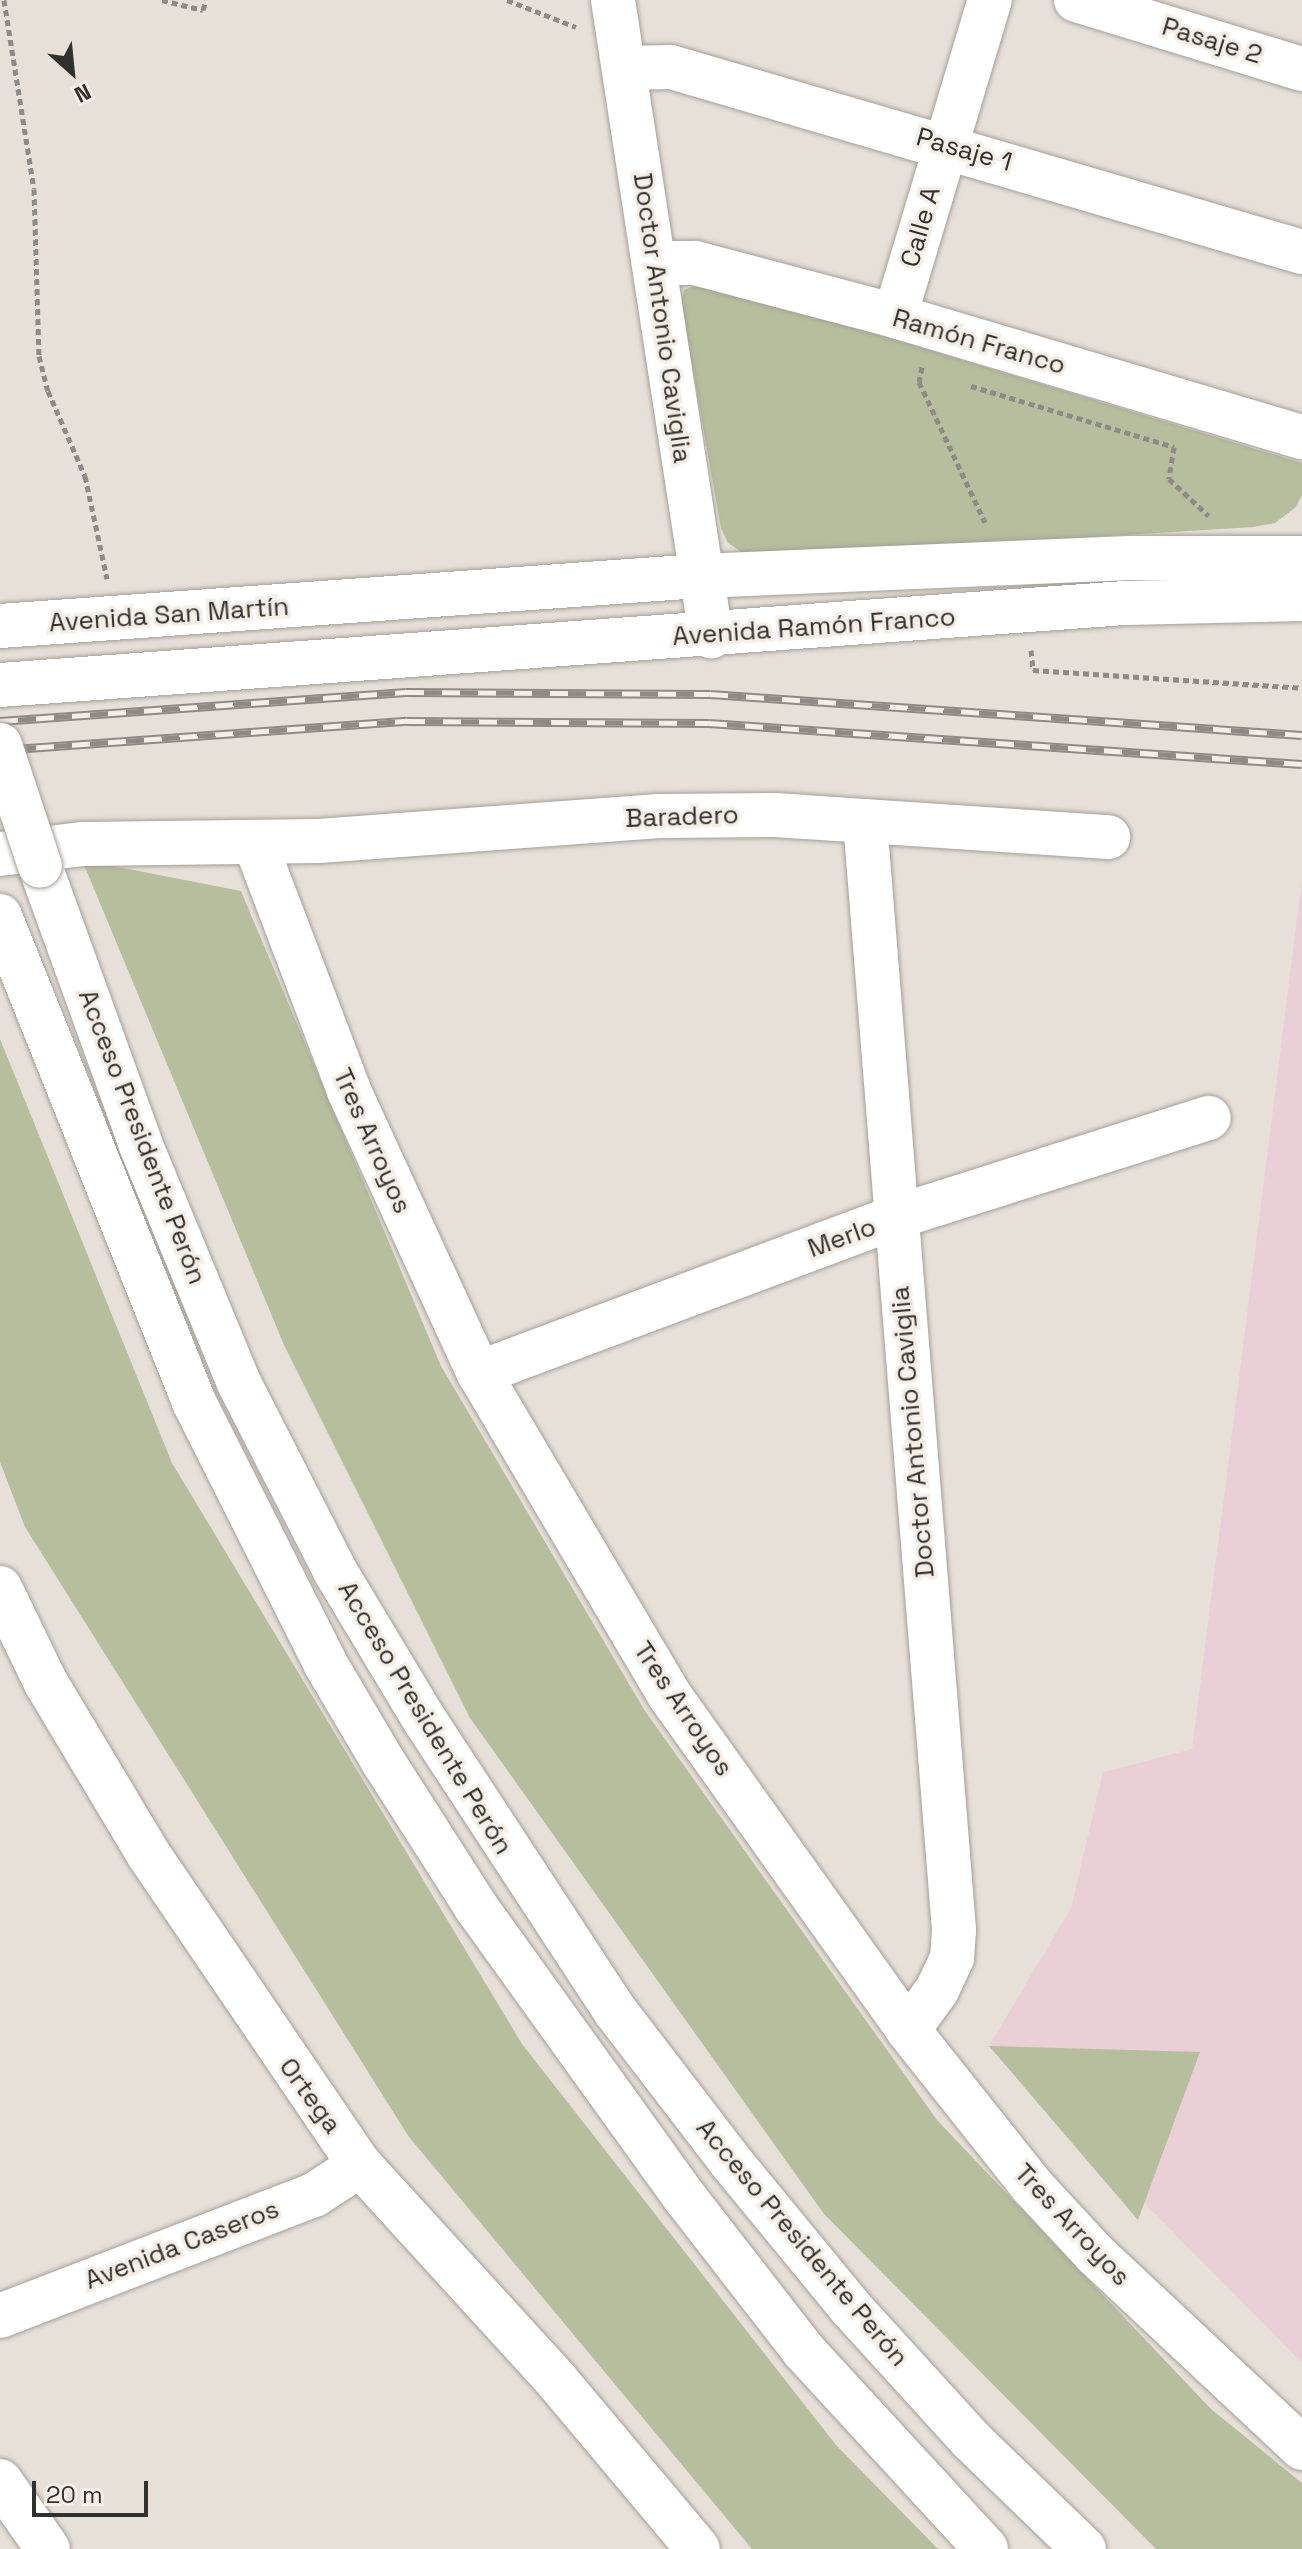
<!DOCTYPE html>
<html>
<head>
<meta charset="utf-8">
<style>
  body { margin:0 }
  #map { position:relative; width:1302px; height:2549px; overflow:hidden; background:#e7e0d9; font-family:"Space Grotesk",sans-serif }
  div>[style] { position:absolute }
  .industrial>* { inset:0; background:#ead0d6 }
  .green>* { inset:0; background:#b6be9d }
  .path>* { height:5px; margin-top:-2.5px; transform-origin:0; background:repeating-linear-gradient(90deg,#8e8a85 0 6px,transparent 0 10px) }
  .roads { filter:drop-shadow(0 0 2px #a59f98) drop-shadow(0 0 2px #a59f98) }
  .street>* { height:44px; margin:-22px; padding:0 22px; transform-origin:22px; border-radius:22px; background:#fff }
  .secondary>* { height:44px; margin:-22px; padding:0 22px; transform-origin:22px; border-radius:22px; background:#fff }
  .highway>* { height:44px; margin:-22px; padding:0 22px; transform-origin:22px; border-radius:22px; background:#fff }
  .rail>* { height:9px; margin-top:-4.5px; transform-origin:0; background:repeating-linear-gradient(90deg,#f4eee7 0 18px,#8f8a85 0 36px); box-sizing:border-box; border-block:2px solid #8f8a85 }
  .bridges { filter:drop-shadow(0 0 2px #a59f98) drop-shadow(0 0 2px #a59f98) }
  .highway-bridge>* { height:44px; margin:-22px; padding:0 22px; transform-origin:22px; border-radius:22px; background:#fff }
  span { translate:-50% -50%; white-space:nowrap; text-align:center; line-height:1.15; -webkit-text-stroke:7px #f4eee7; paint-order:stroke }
  .street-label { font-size:26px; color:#32302d }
  .north { position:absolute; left:32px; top:32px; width:80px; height:80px; -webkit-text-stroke:6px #f4eee7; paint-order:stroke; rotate:153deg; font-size:22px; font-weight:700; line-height:32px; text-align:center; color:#32302d }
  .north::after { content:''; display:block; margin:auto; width:28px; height:36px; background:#32302d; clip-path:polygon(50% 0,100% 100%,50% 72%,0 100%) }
  .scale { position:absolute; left:32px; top:2481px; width:116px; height:36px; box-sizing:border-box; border:4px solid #32302d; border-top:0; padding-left:10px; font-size:24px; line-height:28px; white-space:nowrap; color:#32302d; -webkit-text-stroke:6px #f4eee7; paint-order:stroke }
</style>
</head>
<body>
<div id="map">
  <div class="industrial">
    <div style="clip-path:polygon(1302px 880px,1302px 2363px,989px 2046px,1071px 1908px,1103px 1772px,1192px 1749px)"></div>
  </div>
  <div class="green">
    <div style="clip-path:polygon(705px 282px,1302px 463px,1302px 495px,1296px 507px,1275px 523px,1253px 527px,751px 558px,728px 543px,721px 528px,681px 303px,684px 290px)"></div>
    <div style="clip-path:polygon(82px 860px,241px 891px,441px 1366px,645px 1711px,937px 2120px,1211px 2409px,1302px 2483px,1302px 2549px,1156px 2549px,824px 2214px,470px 1718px,284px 1345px)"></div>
    <div style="clip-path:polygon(0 1039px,172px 1463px,522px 2044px,836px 2445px,938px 2549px,752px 2549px,409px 2137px,25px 1527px,0 1462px)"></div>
    <div style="clip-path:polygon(989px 2046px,1200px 2052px,1138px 2220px)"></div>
  </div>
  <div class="path">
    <div style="left:4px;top:0;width:191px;rotate:81deg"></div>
    <div style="left:34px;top:189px;width:167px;rotate:88.3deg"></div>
    <div style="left:39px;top:356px;width:36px;rotate:76deg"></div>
    <div style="left:48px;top:391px;width:93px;rotate:66.5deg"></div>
    <div style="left:85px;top:476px;width:105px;rotate:77.9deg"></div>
    <div style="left:162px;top:0;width:42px;rotate:13.7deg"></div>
    <div style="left:203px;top:10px;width:10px;rotate:-73deg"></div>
    <div style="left:507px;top:0;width:74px;rotate:21.4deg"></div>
    <div style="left:922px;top:367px;width:15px;rotate:101deg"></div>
    <div style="left:919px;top:382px;width:155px;rotate:64.8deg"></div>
    <div style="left:971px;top:386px;width:212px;rotate:16.7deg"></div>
    <div style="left:1174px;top:447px;width:32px;rotate:99deg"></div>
    <div style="left:1169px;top:479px;width:54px;rotate:42.8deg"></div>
    <div style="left:1031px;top:650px;width:20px;rotate:84deg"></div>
    <div style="left:1033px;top:670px;width:270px;rotate:3.8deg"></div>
  </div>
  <div class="roads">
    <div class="street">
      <div style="left:613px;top:0;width:644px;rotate:81.24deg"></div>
      <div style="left:1076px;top:0;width:236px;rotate:17deg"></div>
      <div style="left:624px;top:68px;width:47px;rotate:-1.2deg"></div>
      <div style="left:671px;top:67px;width:658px;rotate:16.34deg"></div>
      <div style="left:654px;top:263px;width:41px"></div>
      <div style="left:695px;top:263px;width:207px;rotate:14.8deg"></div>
      <div style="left:895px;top:316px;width:425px;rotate:16.6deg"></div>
      <div style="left:895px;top:316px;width:330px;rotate:-73.3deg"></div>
      <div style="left:865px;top:821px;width:1113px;rotate:85.41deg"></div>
      <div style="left:954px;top:1930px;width:28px;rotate:94deg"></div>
      <div style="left:952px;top:1958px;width:35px;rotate:115deg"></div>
      <div style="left:937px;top:1990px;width:49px;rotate:125.9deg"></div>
      <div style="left:255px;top:843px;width:265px;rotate:69.2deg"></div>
      <div style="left:349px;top:1091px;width:311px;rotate:65.3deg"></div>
      <div style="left:479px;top:1373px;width:375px;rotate:59.4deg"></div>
      <div style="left:670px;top:1696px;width:410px;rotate:54.5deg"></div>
      <div style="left:908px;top:2030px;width:199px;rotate:51.5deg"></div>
      <div style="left:1032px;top:2186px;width:93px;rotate:47.2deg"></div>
      <div style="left:1095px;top:2254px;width:284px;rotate:43.1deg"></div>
      <div style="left:0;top:854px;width:84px;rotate:-6.9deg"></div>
      <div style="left:83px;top:844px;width:236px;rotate:-0.7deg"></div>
      <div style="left:319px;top:841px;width:341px;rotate:-4.2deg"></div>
      <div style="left:659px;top:816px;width:116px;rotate:-0.5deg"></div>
      <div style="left:775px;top:815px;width:334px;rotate:3.8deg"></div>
      <div style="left:479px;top:1373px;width:445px;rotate:-20.5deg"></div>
      <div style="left:896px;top:1217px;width:328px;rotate:-17.6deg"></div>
      <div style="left:0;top:1588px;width:106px;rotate:64.2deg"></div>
      <div style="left:46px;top:1683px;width:200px;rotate:59.1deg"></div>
      <div style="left:149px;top:1855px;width:375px;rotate:55.8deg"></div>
      <div style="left:0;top:2481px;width:83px;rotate:54.8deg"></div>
    </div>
    <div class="secondary">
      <div style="left:0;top:626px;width:702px;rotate:-4.09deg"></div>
      <div style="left:700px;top:576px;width:430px;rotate:-2.4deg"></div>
      <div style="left:1130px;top:558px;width:172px"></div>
      <div style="left:0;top:685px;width:1129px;rotate:-4.17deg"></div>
      <div style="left:1126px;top:603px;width:176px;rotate:-1.3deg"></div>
      <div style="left:0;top:2316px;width:337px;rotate:-21.1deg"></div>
      <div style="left:314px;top:2195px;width:55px;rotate:-33.1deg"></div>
      <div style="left:360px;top:2165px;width:292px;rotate:47.6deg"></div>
      <div style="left:557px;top:2381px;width:219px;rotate:50deg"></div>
    </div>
    <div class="highway">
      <div style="left:40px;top:866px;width:294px;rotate:70.1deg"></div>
      <div style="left:140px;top:1143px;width:260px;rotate:67.6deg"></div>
      <div style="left:239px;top:1383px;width:211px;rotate:62.9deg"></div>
      <div style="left:335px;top:1571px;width:173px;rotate:59deg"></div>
      <div style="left:424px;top:1719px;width:350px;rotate:56.8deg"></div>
      <div style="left:616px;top:2012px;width:189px;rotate:52.5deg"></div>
      <div style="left:731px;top:2162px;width:188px;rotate:50.6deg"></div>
      <div style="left:850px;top:2307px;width:180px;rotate:47.7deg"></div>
      <div style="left:971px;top:2440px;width:157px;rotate:44deg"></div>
      <div style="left:0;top:916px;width:523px;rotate:68.24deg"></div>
      <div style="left:194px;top:1402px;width:292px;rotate:63.3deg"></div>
      <div style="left:325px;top:1663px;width:116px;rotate:59.5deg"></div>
      <div style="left:384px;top:1763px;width:171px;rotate:57.4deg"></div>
      <div style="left:476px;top:1907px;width:360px;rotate:54.3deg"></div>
      <div style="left:686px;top:2199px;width:192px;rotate:52.2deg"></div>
      <div style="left:804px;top:2351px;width:269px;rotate:47.4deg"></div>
    </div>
  </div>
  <div class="rail">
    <div style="left:0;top:721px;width:407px;rotate:-4.1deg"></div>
    <div style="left:406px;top:692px;width:304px;rotate:0.4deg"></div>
    <div style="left:710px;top:694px;width:593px;rotate:3.96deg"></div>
    <div style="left:0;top:750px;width:408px;rotate:-4.1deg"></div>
    <div style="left:407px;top:721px;width:302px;rotate:0.4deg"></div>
    <div style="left:709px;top:723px;width:594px;rotate:3.96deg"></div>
  </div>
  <div class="bridges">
    <div class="highway-bridge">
      <div style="left:0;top:745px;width:127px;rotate:71.7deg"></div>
    </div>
  </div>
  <div class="street-label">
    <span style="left:1212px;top:41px;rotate:17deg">Pasaje 2</span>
    <span style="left:964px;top:150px;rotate:16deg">Pasaje 1</span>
    <span style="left:921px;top:227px;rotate:-74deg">Calle A</span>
    <span style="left:662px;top:318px;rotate:82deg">Doctor Antonio Caviglia</span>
    <span style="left:979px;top:342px;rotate:16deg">Ramón Franco</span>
    <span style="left:169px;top:615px;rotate:-4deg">Avenida San Martín</span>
    <span style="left:814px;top:627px;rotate:-4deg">Avenida Ramón Franco</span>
    <span style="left:682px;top:817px;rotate:-2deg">Baradero</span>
    <span style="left:142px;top:1137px;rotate:69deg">Acceso Presidente Perón</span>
    <span style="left:372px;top:1141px;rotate:66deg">Tres Arroyos</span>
    <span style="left:842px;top:1238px;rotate:-20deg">Merlo</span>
    <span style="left:913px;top:1432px;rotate:-95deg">Doctor Antonio Caviglia</span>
    <span style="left:683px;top:1709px;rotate:56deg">Tres Arroyos</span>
    <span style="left:425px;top:1718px;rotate:59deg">Acceso Presidente Perón</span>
    <span style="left:310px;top:2096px;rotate:54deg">Ortega</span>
    <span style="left:1072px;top:2225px;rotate:47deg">Tres Arroyos</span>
    <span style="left:802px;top:2243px;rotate:50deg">Acceso Presidente Perón</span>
    <span style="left:182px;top:2245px;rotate:-21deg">Avenida Caseros</span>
  </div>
  <div class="north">N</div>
  <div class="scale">20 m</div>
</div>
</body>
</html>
